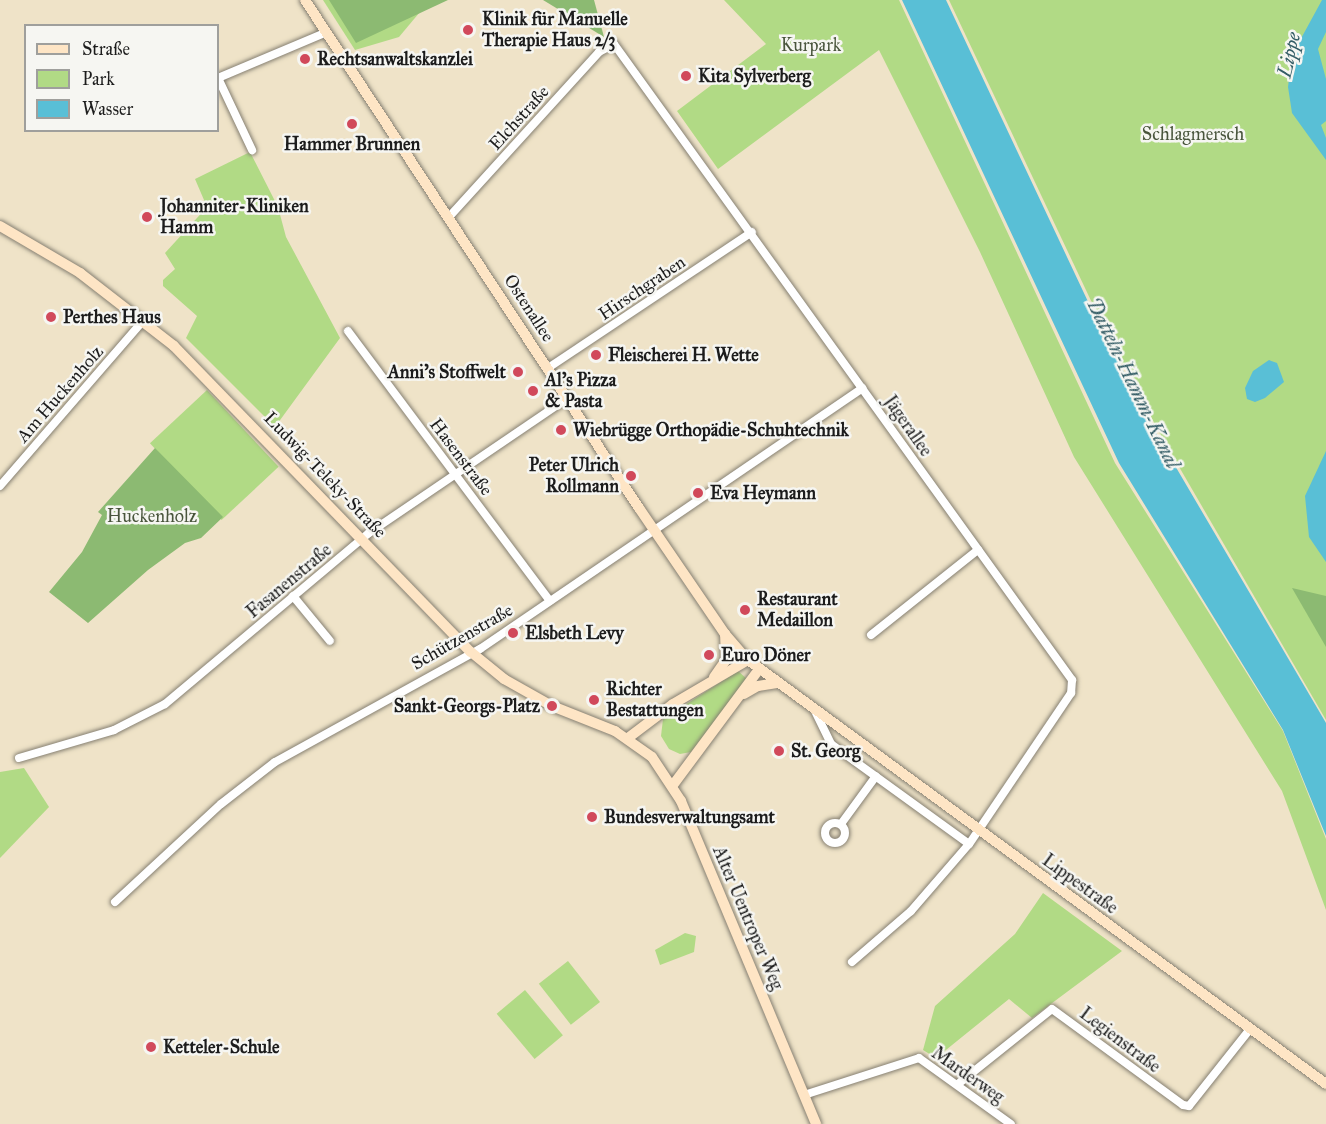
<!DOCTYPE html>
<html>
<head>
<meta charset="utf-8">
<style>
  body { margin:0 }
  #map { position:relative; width:1326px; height:1124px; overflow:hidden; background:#efe3c8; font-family:"IM FELL Great Primer",serif }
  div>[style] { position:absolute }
  .green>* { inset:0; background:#b1da85; transform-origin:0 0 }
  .forest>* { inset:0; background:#8cba72 }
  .water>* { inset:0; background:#59bfd6 }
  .roads { filter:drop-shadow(0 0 2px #868072) drop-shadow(0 0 2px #868072) }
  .street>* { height:8px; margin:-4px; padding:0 4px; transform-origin:4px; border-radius:4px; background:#fff }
  .street>.ring { margin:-4px; padding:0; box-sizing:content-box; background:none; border:8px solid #fff; border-radius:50% }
  .secondary>* { height:10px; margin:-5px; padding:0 5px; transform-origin:5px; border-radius:5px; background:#fee5c5 }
  .dots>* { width:16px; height:16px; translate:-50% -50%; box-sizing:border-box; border:3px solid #f6f6f2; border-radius:50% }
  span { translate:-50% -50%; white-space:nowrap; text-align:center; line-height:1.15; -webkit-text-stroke:5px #f6f6f2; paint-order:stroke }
  .poi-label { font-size:18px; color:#1c1c1c; font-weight:700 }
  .left { translate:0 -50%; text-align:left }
  .right { translate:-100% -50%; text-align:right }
  .park-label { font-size:18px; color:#49553c }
  .street-label { font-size:18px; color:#1c1c1c }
  .water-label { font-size:20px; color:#345d66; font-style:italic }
  .legend { position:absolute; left:24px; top:24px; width:195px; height:108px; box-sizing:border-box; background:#f6f6f2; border:2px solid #9f9f9c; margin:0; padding:8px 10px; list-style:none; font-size:18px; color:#1c1c1c }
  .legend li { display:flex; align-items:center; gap:12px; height:30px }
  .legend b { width:30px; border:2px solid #9f9f9c }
</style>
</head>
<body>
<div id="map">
  <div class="green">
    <div style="clip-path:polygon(323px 0,430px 0,399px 37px,355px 50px)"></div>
    <div style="clip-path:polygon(724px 0,899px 0,1115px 463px,1283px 731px,1326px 839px,1326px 910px,1282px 791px,1074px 457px,980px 252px,879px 50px,718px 169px,677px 111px,766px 44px)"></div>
    <div style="clip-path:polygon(949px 0,1326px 0,1326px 720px,1160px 434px,1102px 324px)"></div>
    <div style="clip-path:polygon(250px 152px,278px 207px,286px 237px,340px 338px,275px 427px,186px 338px,197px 316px,163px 286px,163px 280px,175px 269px,165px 253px,207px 207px,195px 179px)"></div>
    <div style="left:207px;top:390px;width:105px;height:78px;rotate:47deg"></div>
    <div style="clip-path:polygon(738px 671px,747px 679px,691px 752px,680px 754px,669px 749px,661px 736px,663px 719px)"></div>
    <div style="clip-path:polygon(24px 768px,49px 807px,0 858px,0 772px)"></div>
    <div style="clip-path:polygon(1043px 893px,1122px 951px,1032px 1018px,1009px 999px,936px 1058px,923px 1050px,935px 1006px,1015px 934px)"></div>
    <div style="clip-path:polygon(685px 933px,696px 936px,694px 952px,660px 965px,655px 950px)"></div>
    <div style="left:568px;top:961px;width:52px;height:37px;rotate:52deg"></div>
    <div style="left:525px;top:990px;width:59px;height:37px;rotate:50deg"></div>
  </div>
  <div class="forest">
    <div style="clip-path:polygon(329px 0,448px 0,356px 43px)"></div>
    <div style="clip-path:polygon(543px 0,594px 0,604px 37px)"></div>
    <div style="clip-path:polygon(155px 448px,223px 517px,201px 538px,185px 543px,148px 570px,88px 623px,49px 592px,82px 552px,102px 515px,98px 512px)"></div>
    <div style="clip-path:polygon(1292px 588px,1326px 596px,1326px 647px)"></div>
  </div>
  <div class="water">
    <div style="clip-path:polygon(902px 0,946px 0,1099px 325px,1157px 435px,1326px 723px,1326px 836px,1283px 730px,1119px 463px)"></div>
    <div style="clip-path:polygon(1322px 0,1326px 0,1326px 32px,1318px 49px,1326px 79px,1326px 121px,1321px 125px,1326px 138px,1326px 160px,1292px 113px,1288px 87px,1292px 55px)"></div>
    <div style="clip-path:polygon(1269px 360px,1277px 363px,1284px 382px,1265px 398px,1255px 402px,1247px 399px,1245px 388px,1253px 371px)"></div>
    <div style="clip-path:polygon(1326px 451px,1326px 562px,1309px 537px,1305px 496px)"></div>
  </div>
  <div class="roads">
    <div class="street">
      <div style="left:218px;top:78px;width:118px;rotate:-22.9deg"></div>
      <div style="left:218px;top:78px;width:80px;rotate:64.7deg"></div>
      <div style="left:449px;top:217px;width:223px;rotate:-47.7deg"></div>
      <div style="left:599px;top:52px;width:17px;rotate:-28deg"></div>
      <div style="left:614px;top:44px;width:784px;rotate:54.24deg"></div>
      <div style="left:1072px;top:680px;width:13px;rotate:94deg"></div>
      <div style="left:1071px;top:693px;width:182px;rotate:124deg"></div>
      <div style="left:969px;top:844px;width:89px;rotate:130.9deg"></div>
      <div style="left:911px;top:911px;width:78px;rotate:139.2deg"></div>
      <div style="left:348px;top:331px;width:337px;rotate:53.2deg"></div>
      <div style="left:548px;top:368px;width:245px;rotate:-33.7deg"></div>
      <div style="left:0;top:486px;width:218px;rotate:-49.1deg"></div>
      <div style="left:293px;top:596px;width:58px;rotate:50.6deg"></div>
      <div style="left:871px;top:635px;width:137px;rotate:-38.5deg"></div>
      <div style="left:815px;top:711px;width:37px;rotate:64deg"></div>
      <div style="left:831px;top:744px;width:170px;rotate:35.9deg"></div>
      <div style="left:19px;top:758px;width:99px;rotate:-16.4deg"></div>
      <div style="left:114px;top:730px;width:57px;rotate:-27deg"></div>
      <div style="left:165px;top:704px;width:266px;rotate:-40deg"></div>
      <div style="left:369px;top:533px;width:238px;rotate:-34.2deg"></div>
      <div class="ring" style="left:825px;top:823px;width:12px;height:12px"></div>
      <div style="left:841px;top:824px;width:59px;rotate:-53.9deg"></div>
      <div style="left:115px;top:902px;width:144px;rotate:-42.8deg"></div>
      <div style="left:221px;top:804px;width:68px;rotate:-37.9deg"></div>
      <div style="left:275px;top:762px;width:234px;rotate:-28.9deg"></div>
      <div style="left:480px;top:649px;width:463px;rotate:-34.3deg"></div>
      <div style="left:958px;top:1084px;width:120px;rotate:-38.6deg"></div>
      <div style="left:1052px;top:1009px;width:162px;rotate:36.2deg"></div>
      <div style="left:1183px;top:1105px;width:6px;rotate:9deg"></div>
      <div style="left:1189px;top:1106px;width:98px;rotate:-51.6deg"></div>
      <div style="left:804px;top:1095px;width:121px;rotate:-17.8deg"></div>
      <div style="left:919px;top:1058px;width:113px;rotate:35.7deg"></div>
    </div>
    <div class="secondary">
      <div style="left:305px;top:0;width:608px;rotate:56.68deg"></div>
      <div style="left:639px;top:508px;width:153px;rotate:55.7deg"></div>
      <div style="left:725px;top:634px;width:35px;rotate:49deg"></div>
      <div style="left:748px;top:660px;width:717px;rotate:36.26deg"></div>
      <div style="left:0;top:226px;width:93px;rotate:30.4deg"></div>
      <div style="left:80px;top:273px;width:119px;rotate:37.8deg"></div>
      <div style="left:174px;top:346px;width:426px;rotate:45.9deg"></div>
      <div style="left:471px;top:652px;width:43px;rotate:39.3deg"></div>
      <div style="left:504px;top:679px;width:55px;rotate:29.4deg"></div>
      <div style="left:552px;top:706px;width:68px;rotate:21.6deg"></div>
      <div style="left:615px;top:731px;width:45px;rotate:35.1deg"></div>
      <div style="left:652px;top:757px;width:53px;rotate:56.6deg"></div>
      <div style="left:681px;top:801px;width:350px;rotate:67.3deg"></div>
      <div style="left:714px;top:677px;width:21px;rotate:-55deg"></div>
      <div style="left:726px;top:660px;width:26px;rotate:-92deg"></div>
      <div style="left:744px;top:694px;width:16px;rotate:-30deg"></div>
      <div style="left:758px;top:686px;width:19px;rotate:-9deg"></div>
      <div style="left:628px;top:738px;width:56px;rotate:-37.1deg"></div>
      <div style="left:673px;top:704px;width:87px;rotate:-30.4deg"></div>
      <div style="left:673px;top:785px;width:144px;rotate:-53.4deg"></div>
    </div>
  </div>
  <div class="dots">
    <div style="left:468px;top:30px;background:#d1495b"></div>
    <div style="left:305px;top:59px;background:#d1495b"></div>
    <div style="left:686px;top:76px;background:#d1495b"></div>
    <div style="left:352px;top:124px;background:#d1495b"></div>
    <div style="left:147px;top:217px;background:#d1495b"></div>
    <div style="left:51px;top:317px;background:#d1495b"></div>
    <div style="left:596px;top:355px;background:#d1495b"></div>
    <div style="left:518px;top:372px;background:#d1495b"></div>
    <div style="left:533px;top:391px;background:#d1495b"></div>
    <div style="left:561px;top:430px;background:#d1495b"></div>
    <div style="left:631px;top:476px;background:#d1495b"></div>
    <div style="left:698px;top:493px;background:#d1495b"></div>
    <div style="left:745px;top:610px;background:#d1495b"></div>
    <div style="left:513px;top:633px;background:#d1495b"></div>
    <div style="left:709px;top:655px;background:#d1495b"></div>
    <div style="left:594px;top:700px;background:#d1495b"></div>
    <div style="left:552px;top:706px;background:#d1495b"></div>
    <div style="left:779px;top:751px;background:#d1495b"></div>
    <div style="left:592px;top:817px;background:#d1495b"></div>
    <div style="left:151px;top:1047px;background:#d1495b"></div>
  </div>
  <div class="poi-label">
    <span class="left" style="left:482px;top:30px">Klinik für Manuelle<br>Therapie Haus 2/3</span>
    <span class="left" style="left:317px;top:59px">Rechtsanwaltskanzlei</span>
    <span class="left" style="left:698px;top:76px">Kita Sylverberg</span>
    <span style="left:352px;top:144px">Hammer Brunnen</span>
    <span class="left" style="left:160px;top:217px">Johanniter-Kliniken<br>Hamm</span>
    <span class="left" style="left:63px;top:317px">Perthes Haus</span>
    <span class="left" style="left:608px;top:355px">Fleischerei H. Wette</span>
    <span class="right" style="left:506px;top:372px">Anni's Stoffwelt</span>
    <span class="left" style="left:545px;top:391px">Al's Pizza<br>&amp; Pasta</span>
    <span class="left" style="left:573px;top:430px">Wiebrügge Orthopädie-Schuhtechnik</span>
    <span class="right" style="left:619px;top:476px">Peter Ulrich<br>Rollmann</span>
    <span class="left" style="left:710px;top:493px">Eva Heymann</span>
    <span class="left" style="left:757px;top:610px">Restaurant<br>Medaillon</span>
    <span class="left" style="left:525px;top:633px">Elsbeth Levy</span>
    <span class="left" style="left:721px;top:655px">Euro Döner</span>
    <span class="left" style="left:606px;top:700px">Richter<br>Bestattungen</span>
    <span class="right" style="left:540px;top:706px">Sankt-Georgs-Platz</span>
    <span class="left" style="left:791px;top:751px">St. Georg</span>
    <span class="left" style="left:604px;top:817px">Bundesverwaltungsamt</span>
    <span class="left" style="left:163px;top:1047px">Ketteler-Schule</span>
  </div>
  <div class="park-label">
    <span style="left:811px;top:45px">Kurpark</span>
    <span style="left:1193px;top:134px">Schlagmersch</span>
    <span style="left:152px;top:516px">Huckenholz</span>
  </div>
  <div class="street-label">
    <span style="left:519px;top:118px;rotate:-48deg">Elchstraße</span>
    <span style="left:642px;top:288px;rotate:-34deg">Hirschgraben</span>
    <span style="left:529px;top:308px;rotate:57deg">Ostenallee</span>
    <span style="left:60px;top:394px;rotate:-49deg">Am Huckenholz</span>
    <span style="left:908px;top:426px;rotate:55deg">Jägerallee</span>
    <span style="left:461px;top:457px;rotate:53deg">Hasenstraße</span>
    <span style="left:325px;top:475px;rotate:46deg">Ludwig-Teleky-Straße</span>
    <span style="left:289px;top:581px;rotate:-40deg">Fasanenstraße</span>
    <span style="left:462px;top:637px;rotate:-30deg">Schützenstraße</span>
    <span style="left:1080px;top:884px;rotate:36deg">Lippestraße</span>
    <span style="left:748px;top:918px;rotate:67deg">Alter Uentroper Weg</span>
    <span style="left:1120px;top:1040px;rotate:37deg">Legienstraße</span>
    <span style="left:968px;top:1075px;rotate:35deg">Marderweg</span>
  </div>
  <div class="water-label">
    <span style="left:1289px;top:55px;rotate:-77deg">Lippe</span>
    <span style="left:1133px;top:383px;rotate:64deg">Datteln-Hamm-Kanal</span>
  </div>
  <ul class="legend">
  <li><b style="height:8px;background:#fee5c5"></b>Straße</li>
  <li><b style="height:16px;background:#b1da85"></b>Park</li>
  <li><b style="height:16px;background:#59bfd6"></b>Wasser</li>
  </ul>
</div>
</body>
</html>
